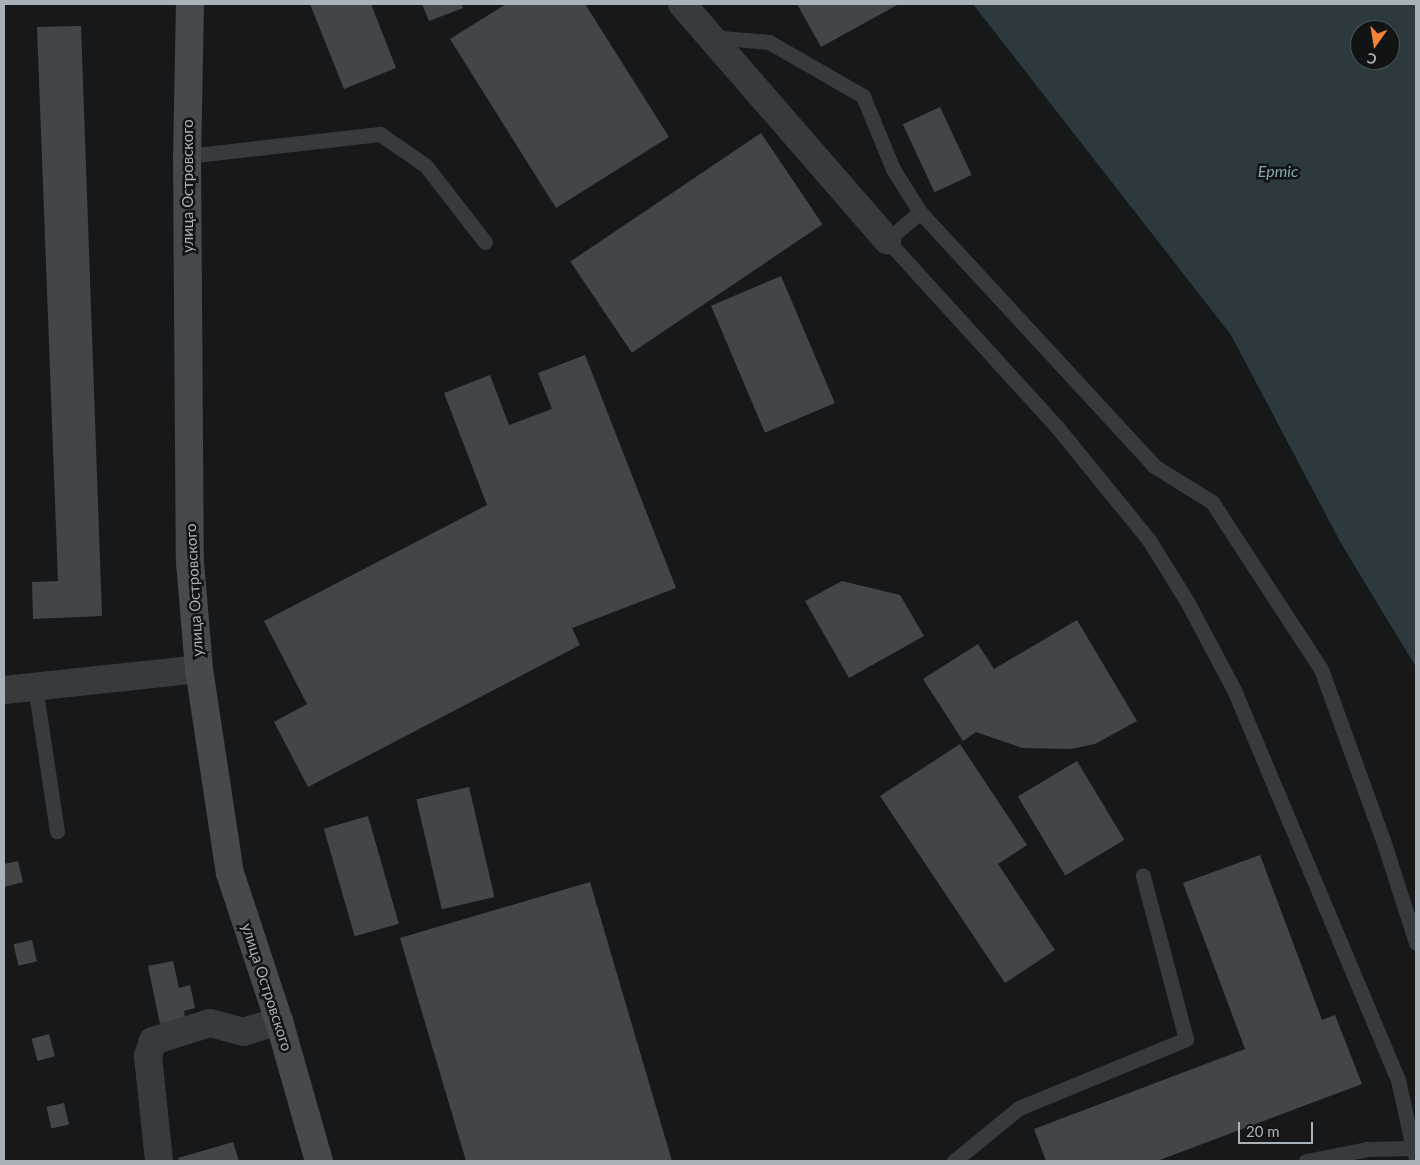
<!DOCTYPE html>
<html>
<head>
<meta charset="utf-8">
<style>
  body { margin:0 }
  #map { position:relative; width:1420px; height:1165px; overflow:hidden; background:#171819; font-family:Lato,sans-serif }
  div>[style] { position:absolute }
  .water>* { inset:0; background:#2d3a3d }
  .building>* { inset:0; background:#434649; transform-origin:0 0 }
  .service>* { height:15px; margin:-7.5px; padding:0 7.5px; transform-origin:7.5px; border-radius:7.5px; background:#383b3e }
  .minor>* { height:28px; margin:-14px; padding:0 14px; transform-origin:14px; border-radius:14px; background:#383b3e }
  .secondary>* { height:28px; margin:-14px; padding:0 14px; transform-origin:14px; border-radius:14px; background:#464a4e }
  span { translate:-50% -50%; white-space:nowrap; text-align:center; line-height:1.15; -webkit-text-stroke:5px #121314; paint-order:stroke }
  .street-label { font-size:15px; color:#a9b2b9 }
  .water-label { font-size:16px; color:#81a9b4; font-style:italic }
  .frame { position:absolute; inset:0; border:5px solid #a9b2b9; pointer-events:none }
  .north { position:absolute; left:1350px; top:20px; width:50px; height:50px; box-sizing:border-box; background:#121314; border:1px solid #4e5356; border-radius:50%; rotate:193deg; font-size:14px; font-weight:700; line-height:20px; text-align:center; color:#a9b2b9 }
  .north::after { content:''; display:block; margin:auto; width:18px; height:22px; background:#f18337; clip-path:polygon(50% 0,100% 100%,50% 72%,0 100%) }
  .scale { position:absolute; left:1238px; top:1122px; width:75px; height:22px; box-sizing:border-box; border:2px solid #a9b2b9; border-top:0; padding-left:6px; font-size:15px; line-height:18px; white-space:nowrap; color:#a9b2b9; -webkit-text-stroke:4px #121314; paint-order:stroke }
</style>
</head>
<body>
<div id="map">
  <div class="water">
    <div style="clip-path:polygon(evenodd,973px 4px,1416px 4px,1416px 667px,1342px 545px,1231px 335px,973px 4px,1360px 30px,1390px 30px,1390px 60px,1360px 60px,1360px 30px)"></div>
  </div>
  <div class="building">
    <div style="clip-path:polygon(310px 4px,371px 4px,396px 68px,344px 89px)"></div>
    <div style="clip-path:polygon(422px 4px,461px 4px,463px 8px,429px 21px)"></div>
    <div style="clip-path:polygon(506px 4px,585px 4px,669px 137px,556px 208px,450px 39px)"></div>
    <div style="clip-path:polygon(797px 4px,899px 4px,821px 47px)"></div>
    <div style="clip-path:polygon(81px 26px,102px 616px,33px 619px,32px 582px,58px 581px,37px 27px)"></div>
    <div style="left:940px;top:107px;width:75px;height:41px;rotate:65deg"></div>
    <div style="left:761px;top:133px;width:110px;height:230px;rotate:56deg"></div>
    <div style="left:781px;top:276px;width:138px;height:76px;rotate:67deg"></div>
    <div style="clip-path:polygon(585px 355px,676px 588px,572px 628px,580px 645px,308px 787px,274px 722px,307px 704px,264px 621px,487px 505px,444px 393px,490px 375px,509px 425px,552px 409px,538px 373px)"></div>
    <div style="clip-path:polygon(842px 581px,900px 595px,924px 636px,849px 678px,805px 601px)"></div>
    <div style="clip-path:polygon(1077px 620px,1137px 721px,1095px 744px,1071px 749px,1022px 748px,976px 732px,963px 741px,923px 679px,978px 644px,994px 669px)"></div>
    <div style="clip-path:polygon(960px 744px,1027px 845px,998px 864px,1055px 950px,1005px 983px,880px 796px)"></div>
    <div style="left:1077px;top:761px;width:92px;height:69px;rotate:59deg"></div>
    <div style="left:469px;top:787px;width:113px;height:54px;rotate:77deg"></div>
    <div style="left:368px;top:816px;width:112px;height:46px;rotate:74deg"></div>
    <div style="clip-path:polygon(1260px 855px,1322px 1020px,1335px 1015px,1362px 1084px,1157px 1161px,1046px 1161px,1034px 1129px,1245px 1049px,1183px 883px)"></div>
    <div style="clip-path:polygon(18px 861px,23px 882px,4px 887px,4px 864px)"></div>
    <div style="clip-path:polygon(590px 882px,672px 1161px,466px 1161px,400px 938px)"></div>
    <div style="left:32px;top:940px;width:22px;height:19px;rotate:77deg"></div>
    <div style="clip-path:polygon(173px 961px,179px 988px,190px 985px,195px 1008px,184px 1011px,185px 1018px,160px 1024px,148px 966px)"></div>
    <div style="left:49px;top:1034px;width:23px;height:18px;rotate:75deg"></div>
    <div style="left:64px;top:1103px;width:22px;height:18px;rotate:77deg"></div>
    <div style="clip-path:polygon(233px 1142px,239px 1161px,179px 1161px,178px 1158px)"></div>
  </div>
  <div class="service">
    <div style="left:710px;top:37px;width:59px;rotate:4.8deg"></div>
    <div style="left:769px;top:42px;width:108px;rotate:29.9deg"></div>
    <div style="left:863px;top:96px;width:79px;rotate:67.7deg"></div>
    <div style="left:893px;top:169px;width:51px;rotate:57.9deg"></div>
    <div style="left:187px;top:156px;width:194px;rotate:-6.5deg"></div>
    <div style="left:380px;top:134px;width:56px;rotate:34.8deg"></div>
    <div style="left:426px;top:166px;width:96px;rotate:52.2deg"></div>
    <div style="left:35px;top:686px;width:147px;rotate:81.4deg"></div>
    <div style="left:1413px;top:1148px;width:70px;rotate:-102.4deg"></div>
    <div style="left:1398px;top:1080px;width:423px;rotate:-112.8deg"></div>
    <div style="left:1234px;top:690px;width:98px;rotate:-117.9deg"></div>
    <div style="left:1188px;top:603px;width:74px;rotate:-121.8deg"></div>
    <div style="left:1149px;top:540px;width:146px;rotate:-129.2deg"></div>
    <div style="left:1057px;top:427px;width:253px;rotate:-132.3deg"></div>
    <div style="left:887px;top:240px;width:43px;rotate:-40.3deg"></div>
    <div style="left:920px;top:212px;width:345px;rotate:47.3deg"></div>
    <div style="left:1154px;top:466px;width:68px;rotate:31.8deg"></div>
    <div style="left:1212px;top:502px;width:199px;rotate:56.9deg"></div>
    <div style="left:1321px;top:669px;width:182px;rotate:70.1deg"></div>
    <div style="left:1383px;top:840px;width:108px;rotate:72.2deg"></div>
    <div style="left:954px;top:1161px;width:84px;rotate:-39.2deg"></div>
    <div style="left:1019px;top:1108px;width:181px;rotate:-22.4deg"></div>
    <div style="left:1186px;top:1039px;width:169px;rotate:-104.8deg"></div>
    <div style="left:1306px;top:1161px;width:62px;rotate:-11.1deg"></div>
    <div style="left:1367px;top:1149px;width:46px;rotate:-1.2deg"></div>
    <div style="left:1413px;top:1148px;width:10px;rotate:73deg"></div>
  </div>
  <div class="minor">
    <div style="left:682px;top:4px;width:313px;rotate:49deg"></div>
    <div style="left:4px;top:690px;width:196px;rotate:-6.1deg"></div>
    <div style="left:159px;top:1161px;width:106px;rotate:-96deg"></div>
    <div style="left:148px;top:1056px;width:16px;rotate:-72deg"></div>
    <div style="left:153px;top:1041px;width:60px;rotate:-17.5deg"></div>
    <div style="left:210px;top:1023px;width:34px;rotate:15deg"></div>
    <div style="left:243px;top:1032px;width:38px;rotate:-17deg"></div>
  </div>
  <div class="secondary">
    <div style="left:190px;top:4px;width:152px;rotate:91.1deg"></div>
    <div style="left:187px;top:156px;width:406px;rotate:89.6deg"></div>
    <div style="left:190px;top:562px;width:107px;rotate:85.2deg"></div>
    <div style="left:199px;top:669px;width:206px;rotate:81.4deg"></div>
    <div style="left:230px;top:873px;width:156px;rotate:71.7deg"></div>
    <div style="left:279px;top:1021px;width:146px;rotate:74.1deg"></div>
  </div>
  <div class="street-label">
    <span style="left:188px;top:186px;rotate:-90deg">улица Островского</span>
    <span style="left:194px;top:590px;rotate:-93deg">улица Островского</span>
    <span style="left:267px;top:987px;rotate:72deg">улица Островского</span>
  </div>
  <div class="water-label">
    <span style="left:1278px;top:171px">Ертіс</span>
  </div>
  <div class="frame"></div>
  <div class="north">С</div>
  <div class="scale">20 m</div>
</div>
</body>
</html>
